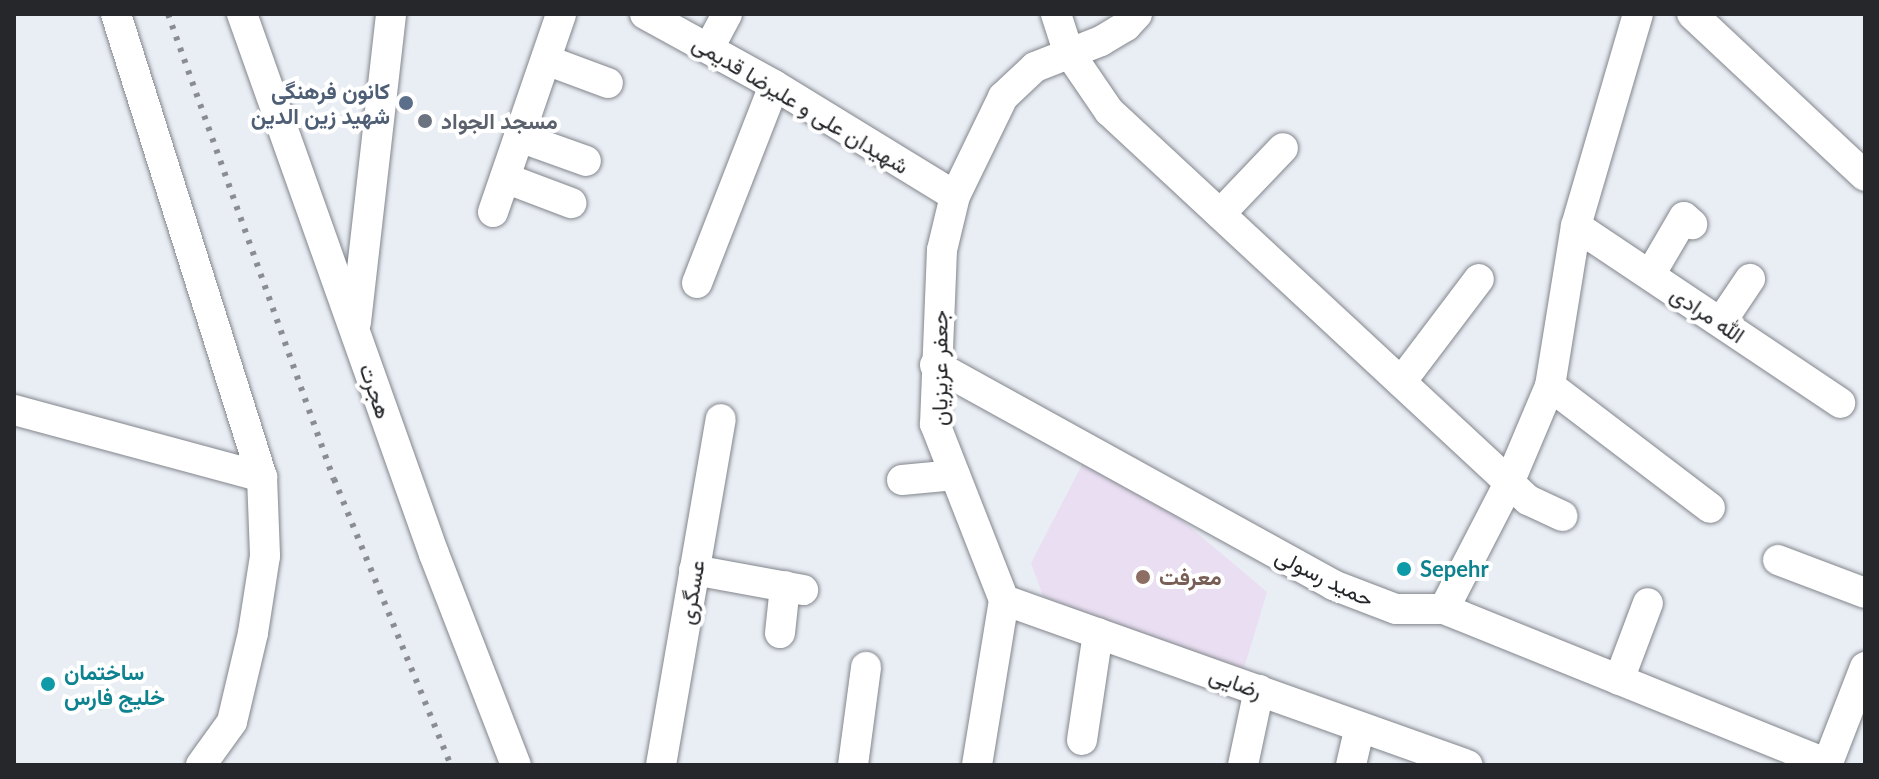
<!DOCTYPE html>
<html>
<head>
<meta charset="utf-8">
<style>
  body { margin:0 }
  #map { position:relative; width:1879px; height:779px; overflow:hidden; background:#e9edf4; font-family:Lato,Vazirmatn,sans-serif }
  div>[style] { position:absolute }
  .education>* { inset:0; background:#e9def2 }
  .roads { filter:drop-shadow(0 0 2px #82868c) drop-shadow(0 0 2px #82868c) }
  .minor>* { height:30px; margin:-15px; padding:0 15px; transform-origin:15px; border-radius:15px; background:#fff }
  .rail>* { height:6px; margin-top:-3px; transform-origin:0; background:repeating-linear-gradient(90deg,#8a8c91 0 4px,transparent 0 12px) }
  .dots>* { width:22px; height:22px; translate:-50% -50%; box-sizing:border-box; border:4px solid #fff; border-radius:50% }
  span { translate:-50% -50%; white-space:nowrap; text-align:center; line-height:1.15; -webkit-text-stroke:8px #fff; paint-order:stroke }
  .service-label { font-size:22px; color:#4e5e75; font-weight:700 }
  .right { translate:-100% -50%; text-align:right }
  .street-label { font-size:22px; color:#26272a }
  .worship-label { font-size:22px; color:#5b616d; font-weight:700 }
  .left { translate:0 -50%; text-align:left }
  .culture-label { font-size:22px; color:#0d838f; font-weight:700 }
  .education-label { font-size:22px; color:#785e54; font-weight:700 }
  .frame { position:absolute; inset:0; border:16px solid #26272a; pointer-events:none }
</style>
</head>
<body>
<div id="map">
  <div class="education">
    <div style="clip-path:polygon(1084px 461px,1159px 501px,1267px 592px,1242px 675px,1043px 596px,1031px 563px)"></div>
  </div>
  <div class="roads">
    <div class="minor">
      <div style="left:116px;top:14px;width:485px;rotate:72.5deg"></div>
      <div style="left:262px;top:477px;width:79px;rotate:87.8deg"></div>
      <div style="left:265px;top:556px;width:78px;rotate:98.9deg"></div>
      <div style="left:253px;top:633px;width:91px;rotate:103.3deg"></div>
      <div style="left:232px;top:722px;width:53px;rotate:125.8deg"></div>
      <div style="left:242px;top:14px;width:573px;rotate:70.43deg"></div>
      <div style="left:434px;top:554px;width:226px;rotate:68.8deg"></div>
      <div style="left:645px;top:14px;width:147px;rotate:28.8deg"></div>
      <div style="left:774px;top:85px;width:212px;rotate:31.5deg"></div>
      <div style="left:1056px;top:14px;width:39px;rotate:72deg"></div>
      <div style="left:1068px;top:51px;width:73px;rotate:55.7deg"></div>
      <div style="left:1109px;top:111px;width:572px;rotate:42.87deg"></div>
      <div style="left:1528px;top:500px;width:38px;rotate:25deg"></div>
      <div style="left:1692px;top:14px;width:237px;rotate:43.1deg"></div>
      <div style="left:709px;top:48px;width:38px;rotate:-62deg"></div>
      <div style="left:546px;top:60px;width:66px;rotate:20.4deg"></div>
      <div style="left:519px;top:137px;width:71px;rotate:19.7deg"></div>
      <div style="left:505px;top:178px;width:71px;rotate:20.7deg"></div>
      <div style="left:493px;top:212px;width:209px;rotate:-71deg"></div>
      <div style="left:1220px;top:214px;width:91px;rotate:-46.3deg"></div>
      <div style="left:1576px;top:226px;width:318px;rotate:33.8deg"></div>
      <div style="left:1650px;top:275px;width:67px;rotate:-59.6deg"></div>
      <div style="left:1684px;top:217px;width:11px;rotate:41deg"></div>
      <div style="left:697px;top:283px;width:212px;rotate:-68.7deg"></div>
      <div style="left:356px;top:322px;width:310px;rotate:-83.5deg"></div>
      <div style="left:1721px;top:322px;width:52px;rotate:-56deg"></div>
      <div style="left:935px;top:365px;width:455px;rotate:28.9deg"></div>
      <div style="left:1333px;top:585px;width:67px;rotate:20.9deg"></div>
      <div style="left:1396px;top:609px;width:48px"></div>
      <div style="left:1444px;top:609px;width:413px;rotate:22deg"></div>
      <div style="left:1401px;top:382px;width:129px;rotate:-52.9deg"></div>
      <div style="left:1550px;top:386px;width:201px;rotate:37.3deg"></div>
      <div style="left:14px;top:410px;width:257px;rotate:15.1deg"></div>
      <div style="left:902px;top:480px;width:53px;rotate:-5.4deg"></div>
      <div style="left:1778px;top:560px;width:93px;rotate:20.8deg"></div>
      <div style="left:694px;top:570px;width:111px;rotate:10.4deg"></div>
      <div style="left:1004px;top:600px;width:492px;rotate:19.6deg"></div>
      <div style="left:1444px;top:609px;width:142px;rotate:-62.7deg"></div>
      <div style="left:1509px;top:483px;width:105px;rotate:-67.1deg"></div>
      <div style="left:1550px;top:386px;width:162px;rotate:-80.8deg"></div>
      <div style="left:1576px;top:226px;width:221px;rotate:-73.7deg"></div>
      <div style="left:780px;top:633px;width:47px;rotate:-83.9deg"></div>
      <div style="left:1619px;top:680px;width:82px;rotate:-69.4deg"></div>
      <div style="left:1082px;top:740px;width:108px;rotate:-81.5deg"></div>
      <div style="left:661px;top:765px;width:351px;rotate:-80.2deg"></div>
      <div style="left:853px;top:765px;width:99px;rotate:-82.4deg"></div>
      <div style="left:977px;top:765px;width:167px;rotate:-80.7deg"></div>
      <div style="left:1004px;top:600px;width:189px;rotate:-111.4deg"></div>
      <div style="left:935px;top:424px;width:174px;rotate:-87.7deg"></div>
      <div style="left:942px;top:250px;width:56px;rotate:-76.5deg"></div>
      <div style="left:955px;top:196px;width:110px;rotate:-64.1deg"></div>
      <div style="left:1003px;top:97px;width:44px;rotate:-43.2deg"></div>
      <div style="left:1035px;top:67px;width:71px;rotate:-21.5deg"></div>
      <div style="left:1101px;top:41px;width:29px;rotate:-31deg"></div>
      <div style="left:1126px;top:26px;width:16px;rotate:-47deg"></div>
      <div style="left:1243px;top:765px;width:77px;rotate:-78deg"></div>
      <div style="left:1351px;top:765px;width:39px;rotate:-77deg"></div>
      <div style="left:1827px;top:765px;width:105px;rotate:-68.8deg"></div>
    </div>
  </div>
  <div class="rail">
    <div style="left:168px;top:14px;width:494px;rotate:70.4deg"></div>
    <div style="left:334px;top:479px;width:309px;rotate:67.8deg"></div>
  </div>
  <div class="dots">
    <div style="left:406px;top:103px;background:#5c6f8a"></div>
    <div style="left:425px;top:121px;background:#6b7280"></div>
    <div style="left:1404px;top:569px;background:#0f9aa8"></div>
    <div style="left:1143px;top:577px;background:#8d6e63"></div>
    <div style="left:48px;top:684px;background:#0f9aa8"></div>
  </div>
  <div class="service-label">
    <span class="right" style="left:390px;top:103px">کانون فرهنگی<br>شهید زین الدین</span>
  </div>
  <div class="street-label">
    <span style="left:801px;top:104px;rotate:31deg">شهیدان علی و علیرضا قدیمی</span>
    <span style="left:1708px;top:314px;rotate:34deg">الله مرادی</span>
    <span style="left:939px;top:368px;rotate:-90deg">جعفر عزیزیان</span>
    <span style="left:376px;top:391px;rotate:71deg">هجرت</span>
    <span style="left:1325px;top:577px;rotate:26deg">حمید رسولی</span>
    <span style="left:691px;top:592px;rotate:-80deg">عسگری</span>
    <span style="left:1236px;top:682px;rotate:20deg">رضایی</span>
  </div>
  <div class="worship-label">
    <span class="left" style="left:441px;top:121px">مسجد الجواد</span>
  </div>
  <div class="culture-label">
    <span class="left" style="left:1420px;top:569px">Sepehr</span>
    <span class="left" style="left:64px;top:684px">ساختمان<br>خلیج فارس</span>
  </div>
  <div class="education-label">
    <span class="left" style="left:1159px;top:577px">معرفت</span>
  </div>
  <div class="frame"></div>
</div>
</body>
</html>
